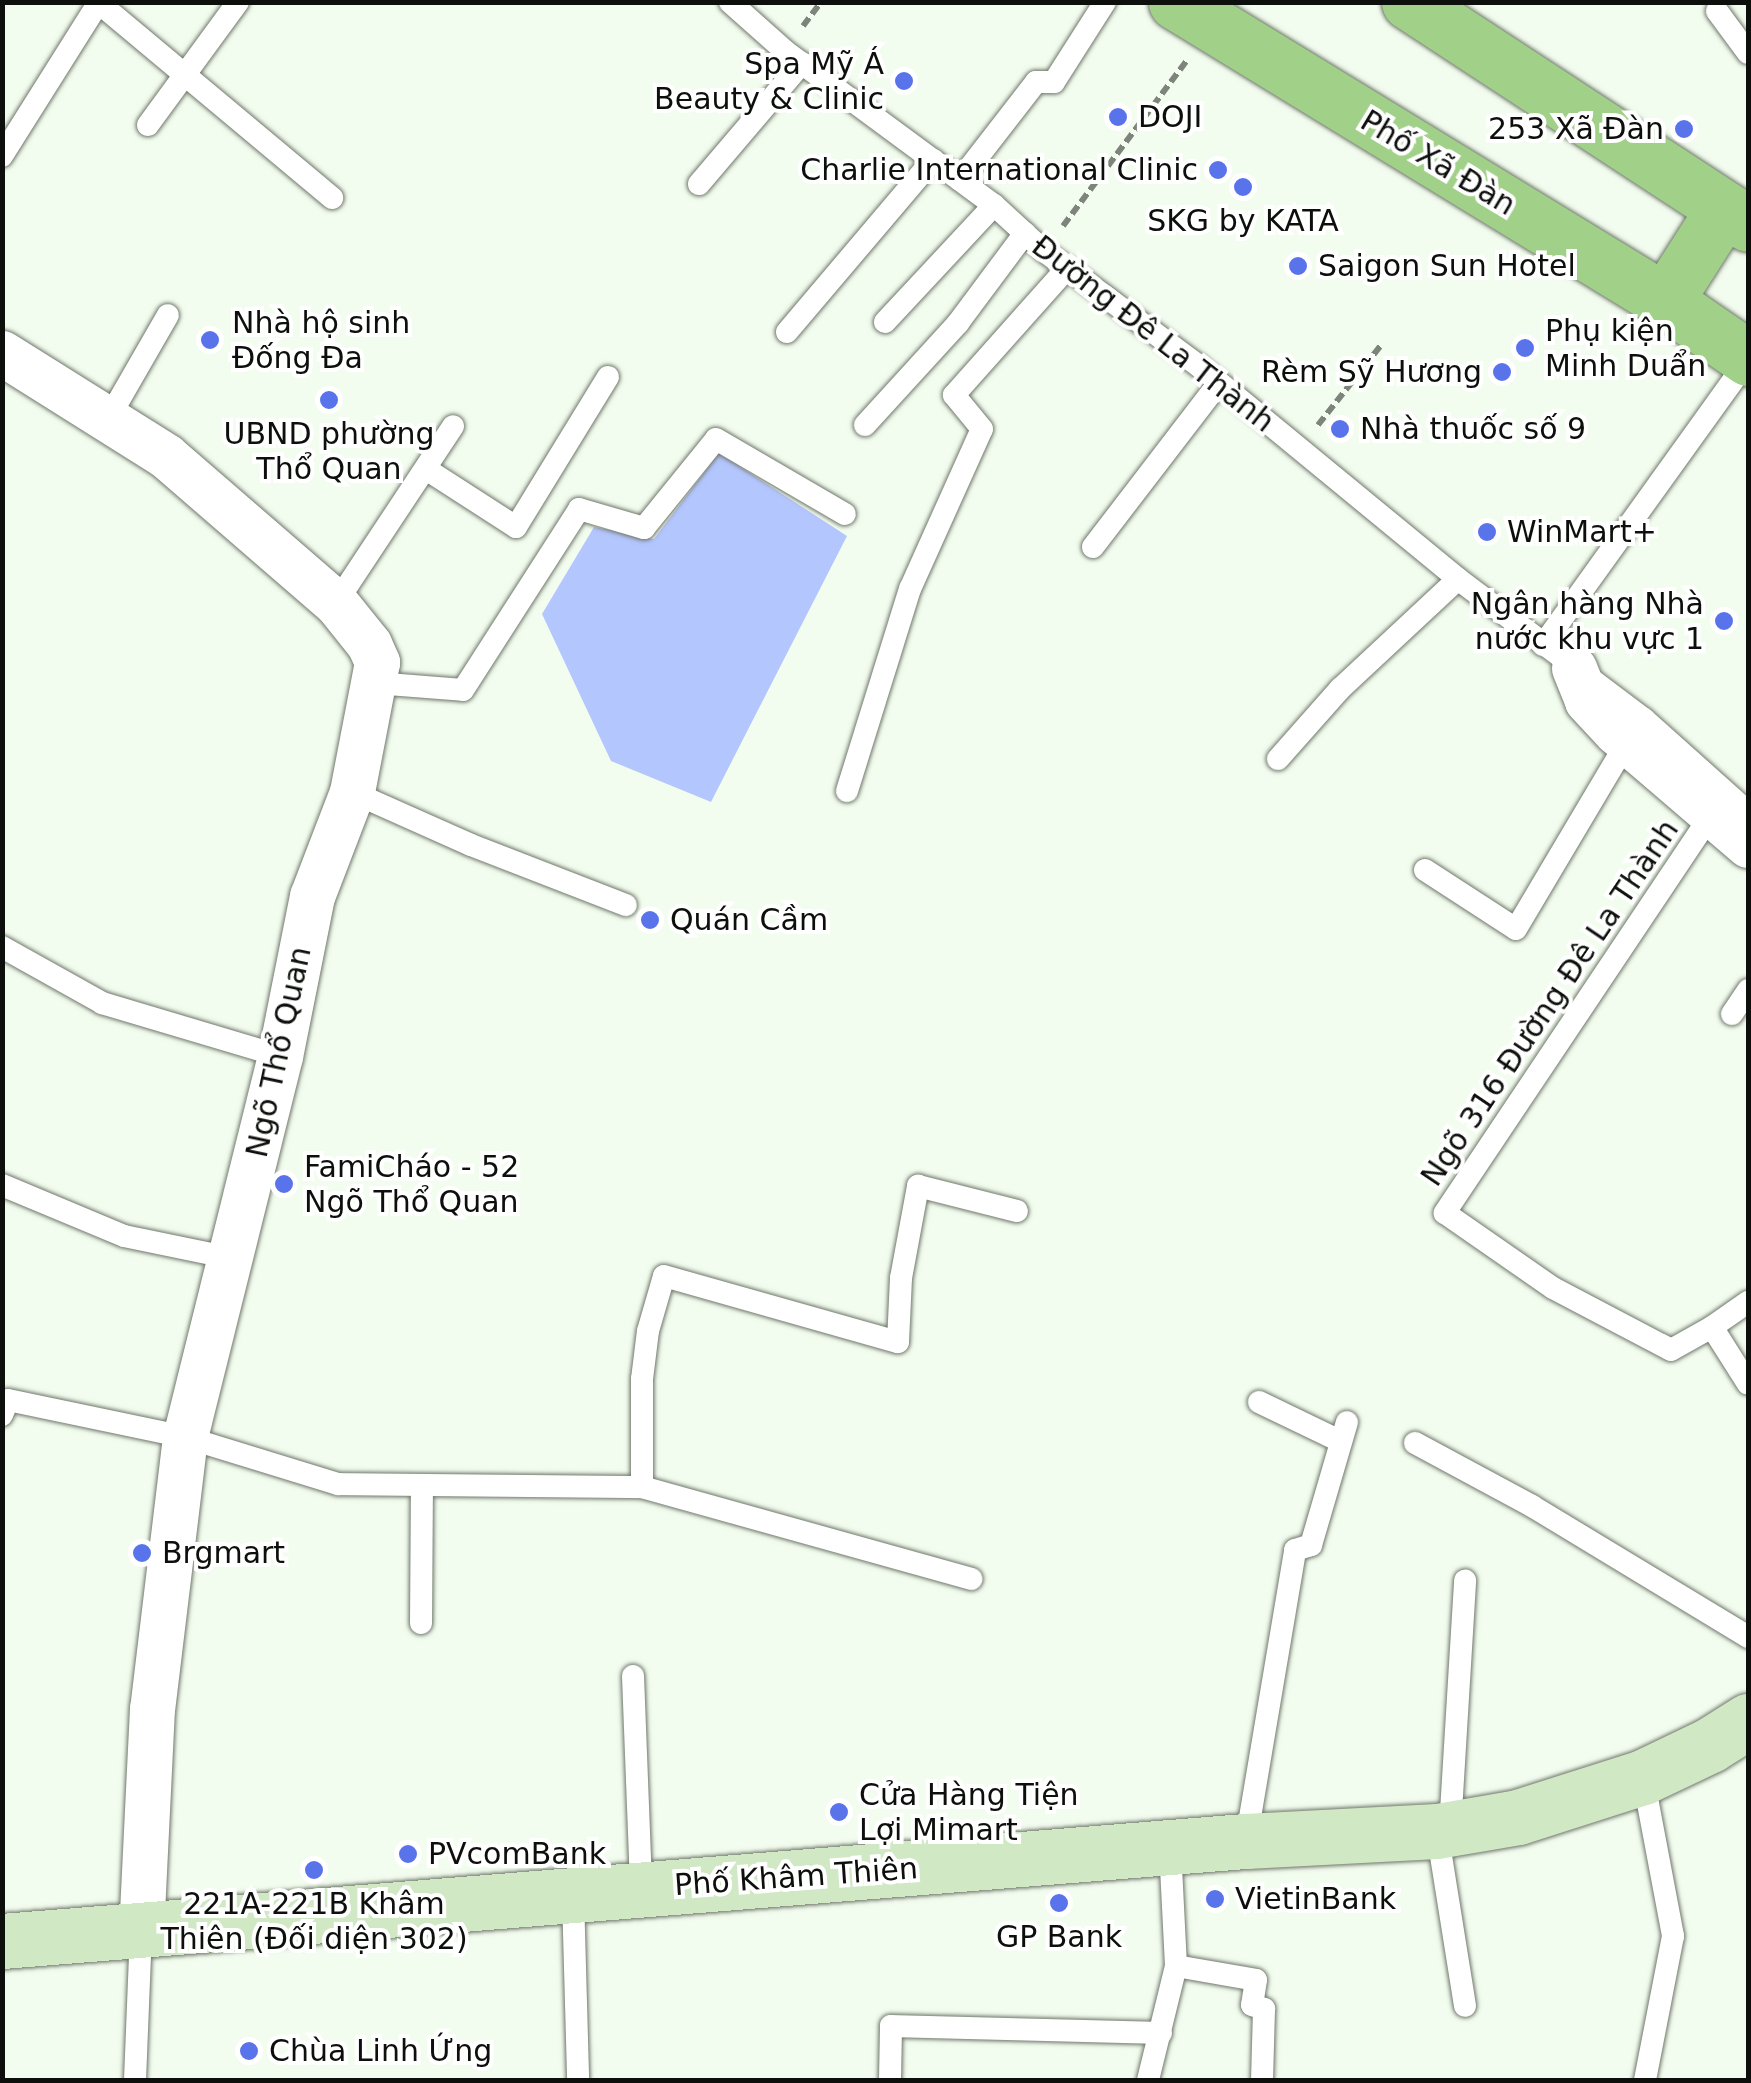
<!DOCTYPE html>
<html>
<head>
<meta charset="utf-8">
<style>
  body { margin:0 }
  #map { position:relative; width:1751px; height:2083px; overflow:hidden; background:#f3fdef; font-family:"DejaVu Sans",sans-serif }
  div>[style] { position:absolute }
  .water>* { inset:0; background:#b4c6fe }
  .path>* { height:6px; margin-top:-3px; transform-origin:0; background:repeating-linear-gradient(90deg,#7e847b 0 10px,transparent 0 15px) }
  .roads { filter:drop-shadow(0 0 2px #6f776b) drop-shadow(0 0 2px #6f776b) }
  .lane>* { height:22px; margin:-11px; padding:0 11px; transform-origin:11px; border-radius:11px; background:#fff }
  .street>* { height:45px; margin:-22.5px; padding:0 22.5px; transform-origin:22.5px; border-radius:22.5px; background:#fff }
  .secondary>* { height:55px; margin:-27.5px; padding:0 27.5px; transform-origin:27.5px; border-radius:27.5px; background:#d0e8c4 }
  .primary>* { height:55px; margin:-27.5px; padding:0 27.5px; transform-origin:27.5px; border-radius:27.5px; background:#a1d189 }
  .dots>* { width:28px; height:28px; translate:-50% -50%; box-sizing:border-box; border:5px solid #fff; border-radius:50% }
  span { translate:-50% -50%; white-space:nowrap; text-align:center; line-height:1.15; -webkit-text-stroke:8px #fff; paint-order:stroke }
  .poi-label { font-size:30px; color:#0c0f0b }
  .right { translate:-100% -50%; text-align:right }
  .left { translate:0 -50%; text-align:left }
  .street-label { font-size:30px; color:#0c0f0b }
  .frame { position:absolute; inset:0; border:5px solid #0c0f0b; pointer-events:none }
</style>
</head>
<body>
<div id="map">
  <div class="water">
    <div style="clip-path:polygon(719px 453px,847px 536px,711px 802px,611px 761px,542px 614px,594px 527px,654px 539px)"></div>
  </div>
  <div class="path">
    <div style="left:803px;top:26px;width:30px;rotate:-53deg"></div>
    <div style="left:1063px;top:226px;width:207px;rotate:-53.2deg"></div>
    <div style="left:1318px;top:425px;width:103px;rotate:-51.7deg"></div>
  </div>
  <div class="roads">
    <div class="lane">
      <div style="left:730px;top:2px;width:74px;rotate:41.7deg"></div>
      <div style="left:785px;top:51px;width:260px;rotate:36.4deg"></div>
      <div style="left:994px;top:205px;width:68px;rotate:42.6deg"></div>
      <div style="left:1044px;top:251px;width:193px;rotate:36.6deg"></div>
      <div style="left:1199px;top:366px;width:335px;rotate:39.4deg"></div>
      <div style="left:1458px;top:579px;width:233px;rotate:37deg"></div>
      <div style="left:1644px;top:719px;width:140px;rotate:41.8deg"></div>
      <div style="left:99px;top:3px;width:304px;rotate:39.9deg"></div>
      <div style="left:1717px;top:11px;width:52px;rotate:53.6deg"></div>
      <div style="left:148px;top:125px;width:152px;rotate:-53.8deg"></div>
      <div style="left:2px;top:156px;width:182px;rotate:-57.8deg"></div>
      <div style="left:960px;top:180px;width:124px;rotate:-52.2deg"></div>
      <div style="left:1036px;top:82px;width:18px"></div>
      <div style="left:1054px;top:82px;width:95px;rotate:-57.5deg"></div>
      <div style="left:699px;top:184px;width:159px;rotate:-49.6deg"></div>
      <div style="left:885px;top:322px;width:160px;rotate:-47deg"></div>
      <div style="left:787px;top:332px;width:226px;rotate:-49.7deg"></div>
      <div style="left:107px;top:421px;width:122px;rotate:-60.1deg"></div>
      <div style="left:865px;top:425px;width:138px;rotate:-47.6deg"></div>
      <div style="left:958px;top:323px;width:112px;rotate:-53.3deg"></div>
      <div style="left:426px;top:469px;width:107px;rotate:32.8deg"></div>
      <div style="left:516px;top:527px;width:176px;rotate:-58.5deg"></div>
      <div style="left:1093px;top:547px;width:207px;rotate:-52.5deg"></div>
      <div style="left:336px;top:603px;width:212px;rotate:-56.5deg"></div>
      <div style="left:1543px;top:645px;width:351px;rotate:-54.3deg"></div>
      <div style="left:375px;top:683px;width:88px;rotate:4.5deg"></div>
      <div style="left:463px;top:690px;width:215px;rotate:-57.3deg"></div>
      <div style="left:579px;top:509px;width:68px;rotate:16.3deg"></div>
      <div style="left:644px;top:528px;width:114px;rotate:-51deg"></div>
      <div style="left:716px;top:439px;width:149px;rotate:30.2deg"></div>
      <div style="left:1278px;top:759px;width:94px;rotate:-48.5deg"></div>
      <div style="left:1340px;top:689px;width:161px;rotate:-43deg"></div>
      <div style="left:847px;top:791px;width:212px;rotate:-72.7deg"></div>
      <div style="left:910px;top:589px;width:175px;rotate:-65.8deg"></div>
      <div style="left:982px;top:429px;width:44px;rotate:-129.5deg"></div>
      <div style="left:954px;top:395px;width:170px;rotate:-48.3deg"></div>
      <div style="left:352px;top:792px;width:130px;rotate:24deg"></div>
      <div style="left:471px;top:845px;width:166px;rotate:21.2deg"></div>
      <div style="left:1711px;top:815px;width:479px;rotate:123.8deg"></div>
      <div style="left:1445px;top:1213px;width:131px;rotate:34.8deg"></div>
      <div style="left:1553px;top:1288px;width:133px;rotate:27.7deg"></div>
      <div style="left:1671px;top:1350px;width:47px;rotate:-29.3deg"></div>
      <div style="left:1712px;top:1327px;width:67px;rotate:57.7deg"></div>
      <div style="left:1425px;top:870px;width:108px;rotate:33deg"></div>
      <div style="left:1516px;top:929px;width:217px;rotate:-59.3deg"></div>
      <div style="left:2px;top:947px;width:115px;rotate:29.2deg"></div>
      <div style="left:102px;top:1003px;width:186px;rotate:16.6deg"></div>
      <div style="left:1732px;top:1014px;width:29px;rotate:-56deg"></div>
      <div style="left:2px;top:1185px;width:132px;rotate:22.7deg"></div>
      <div style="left:124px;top:1236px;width:109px;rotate:11.6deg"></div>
      <div style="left:1712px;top:1327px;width:44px;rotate:-34.8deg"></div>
      <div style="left:1259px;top:1402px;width:90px;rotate:25.7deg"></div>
      <div style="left:2px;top:1415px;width:16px;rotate:-68deg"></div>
      <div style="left:8px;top:1400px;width:181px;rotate:11.8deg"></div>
      <div style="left:185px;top:1437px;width:160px;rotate:17.1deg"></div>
      <div style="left:338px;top:1484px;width:304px;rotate:0.6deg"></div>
      <div style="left:642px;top:1487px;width:342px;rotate:15.6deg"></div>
      <div style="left:1415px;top:1443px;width:133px;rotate:28.3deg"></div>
      <div style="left:1532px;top:1506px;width:253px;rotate:31.2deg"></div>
      <div style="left:642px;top:1487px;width:108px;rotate:-90deg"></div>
      <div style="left:642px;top:1379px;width:48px;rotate:-82.9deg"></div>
      <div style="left:648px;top:1331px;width:57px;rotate:-73.8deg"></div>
      <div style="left:664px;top:1276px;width:243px;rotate:15.8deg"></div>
      <div style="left:898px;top:1342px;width:64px;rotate:-87.3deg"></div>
      <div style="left:901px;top:1278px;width:94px;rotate:-79.5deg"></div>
      <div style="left:918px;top:1186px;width:102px;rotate:14.2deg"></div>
      <div style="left:421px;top:1623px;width:137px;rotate:-89.6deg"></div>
      <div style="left:633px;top:1676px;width:213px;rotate:87.8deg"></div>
      <div style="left:1643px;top:1777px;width:162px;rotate:79.3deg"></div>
      <div style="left:1673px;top:1936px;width:147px;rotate:101deg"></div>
      <div style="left:1450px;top:1828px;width:248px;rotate:-86.5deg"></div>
      <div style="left:1437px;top:1831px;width:177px;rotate:80.9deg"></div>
      <div style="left:1246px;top:1841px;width:295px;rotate:-80.4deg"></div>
      <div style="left:1295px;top:1550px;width:17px;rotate:-17deg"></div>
      <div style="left:1311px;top:1545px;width:128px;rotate:-73.7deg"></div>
      <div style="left:573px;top:1896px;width:184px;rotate:88.4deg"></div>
      <div style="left:1176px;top:1966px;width:81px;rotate:9.9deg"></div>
      <div style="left:1256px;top:1980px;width:25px;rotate:99deg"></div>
      <div style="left:1252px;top:2005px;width:13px;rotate:18deg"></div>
      <div style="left:1264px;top:2009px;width:71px;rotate:91.6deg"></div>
      <div style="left:135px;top:2080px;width:149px;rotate:-87.7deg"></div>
      <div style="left:890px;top:2080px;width:54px;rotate:-88.9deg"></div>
      <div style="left:891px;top:2026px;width:270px;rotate:1.5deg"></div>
      <div style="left:1148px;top:2080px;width:117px;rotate:-76.2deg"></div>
      <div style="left:1176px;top:1966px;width:119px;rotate:-92.9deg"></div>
    </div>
    <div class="street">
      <div style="left:2px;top:353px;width:194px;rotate:32.1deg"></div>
      <div style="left:166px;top:456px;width:225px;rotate:40.9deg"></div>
      <div style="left:336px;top:603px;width:53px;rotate:51.2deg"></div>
      <div style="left:369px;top:644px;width:20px;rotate:66deg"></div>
      <div style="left:377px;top:662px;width:132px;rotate:100.9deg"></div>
      <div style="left:352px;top:792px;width:111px;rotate:111deg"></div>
      <div style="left:312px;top:896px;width:163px;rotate:101.3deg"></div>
      <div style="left:280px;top:1056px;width:393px;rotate:104deg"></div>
      <div style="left:185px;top:1437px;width:273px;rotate:96.9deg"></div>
      <div style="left:152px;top:1708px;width:223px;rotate:92.8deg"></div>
      <div style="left:1574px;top:668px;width:35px;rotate:68deg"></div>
      <div style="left:1587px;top:701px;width:42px;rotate:46.9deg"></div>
      <div style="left:1616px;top:732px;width:174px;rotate:40.6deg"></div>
    </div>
    <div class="secondary">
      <div style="left:2px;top:1941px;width:1248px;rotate:-4.6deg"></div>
      <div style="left:1246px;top:1841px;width:191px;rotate:-3deg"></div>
      <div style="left:1437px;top:1831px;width:82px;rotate:-9.8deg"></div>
      <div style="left:1518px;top:1817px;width:131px;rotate:-17.7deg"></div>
      <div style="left:1643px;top:1777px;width:74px;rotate:-25.5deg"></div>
      <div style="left:1710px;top:1745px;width:45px;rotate:-32.3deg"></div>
    </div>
    <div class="primary">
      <div style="left:1176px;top:2px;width:573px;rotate:31.44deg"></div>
      <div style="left:1665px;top:301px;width:101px;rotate:34.5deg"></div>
      <div style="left:1409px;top:2px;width:405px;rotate:33.2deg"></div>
      <div style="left:1665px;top:301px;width:108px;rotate:-57.5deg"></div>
    </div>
  </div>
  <div class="dots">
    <div style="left:904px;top:81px;background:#5974ea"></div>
    <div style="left:1118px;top:117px;background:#5974ea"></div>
    <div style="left:1684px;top:129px;background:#5974ea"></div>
    <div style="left:1218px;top:170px;background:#5974ea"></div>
    <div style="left:1243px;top:187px;background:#5974ea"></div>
    <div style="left:1298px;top:266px;background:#5974ea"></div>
    <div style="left:210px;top:340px;background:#5974ea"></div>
    <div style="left:1525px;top:348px;background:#5974ea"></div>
    <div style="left:1502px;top:372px;background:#5974ea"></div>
    <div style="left:329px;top:400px;background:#5974ea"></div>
    <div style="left:1340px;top:429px;background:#5974ea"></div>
    <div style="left:1487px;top:532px;background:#5974ea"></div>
    <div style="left:1724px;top:621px;background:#5974ea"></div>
    <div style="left:650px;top:920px;background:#5974ea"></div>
    <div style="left:284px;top:1184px;background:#5974ea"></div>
    <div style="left:142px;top:1553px;background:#5974ea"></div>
    <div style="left:839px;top:1812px;background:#5974ea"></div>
    <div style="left:408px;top:1854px;background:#5974ea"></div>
    <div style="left:314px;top:1870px;background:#5974ea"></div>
    <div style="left:1215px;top:1899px;background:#5974ea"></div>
    <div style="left:1059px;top:1903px;background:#5974ea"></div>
    <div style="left:249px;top:2051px;background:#5974ea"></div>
  </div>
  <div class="poi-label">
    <span class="right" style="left:884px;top:81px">Spa Mỹ Á<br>Beauty &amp; Clinic</span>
    <span class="left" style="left:1138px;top:117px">DOJI</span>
    <span class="right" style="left:1664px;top:129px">253 Xã Đàn</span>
    <span class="right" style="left:1198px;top:170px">Charlie International Clinic</span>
    <span style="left:1243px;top:221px">SKG by KATA</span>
    <span class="left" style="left:1318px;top:266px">Saigon Sun Hotel</span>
    <span class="left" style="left:232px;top:340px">Nhà hộ sinh<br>Đống Đa</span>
    <span class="left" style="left:1545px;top:348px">Phụ kiện<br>Minh Duẩn</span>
    <span class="right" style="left:1482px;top:372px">Rèm Sỹ Hương</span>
    <span class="left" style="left:1360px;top:429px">Nhà thuốc số 9</span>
    <span style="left:329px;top:451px">UBND phường<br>Thổ Quan</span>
    <span class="left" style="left:1507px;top:532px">WinMart+</span>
    <span class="right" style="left:1704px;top:621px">Ngân hàng Nhà<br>nước khu vực 1</span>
    <span class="left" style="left:670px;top:920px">Quán Cầm</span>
    <span class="left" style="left:304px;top:1184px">FamiCháo - 52<br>Ngõ Thổ Quan</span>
    <span class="left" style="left:162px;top:1553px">Brgmart</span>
    <span class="left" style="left:859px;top:1812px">Cửa Hàng Tiện<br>Lợi Mimart</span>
    <span class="left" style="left:428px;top:1854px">PVcomBank</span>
    <span class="left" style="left:1235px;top:1899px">VietinBank</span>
    <span style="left:314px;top:1921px">221A-221B Khâm<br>Thiên (Đối diện 302)</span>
    <span style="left:1059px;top:1937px">GP Bank</span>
    <span class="left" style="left:269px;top:2051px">Chùa Linh Ứng</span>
  </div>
  <div class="street-label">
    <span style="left:1438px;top:163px;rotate:31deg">Phố Xã Đàn</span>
    <span style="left:1153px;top:334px;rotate:38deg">Đường Đê La Thành</span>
    <span style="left:1550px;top:1003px;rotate:-56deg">Ngõ 316 Đường Đê La Thành</span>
    <span style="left:279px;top:1052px;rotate:-78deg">Ngõ Thổ Quan</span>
    <span style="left:796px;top:1877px;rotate:-4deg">Phố Khâm Thiên</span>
  </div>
  <div class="frame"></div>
</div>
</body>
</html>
